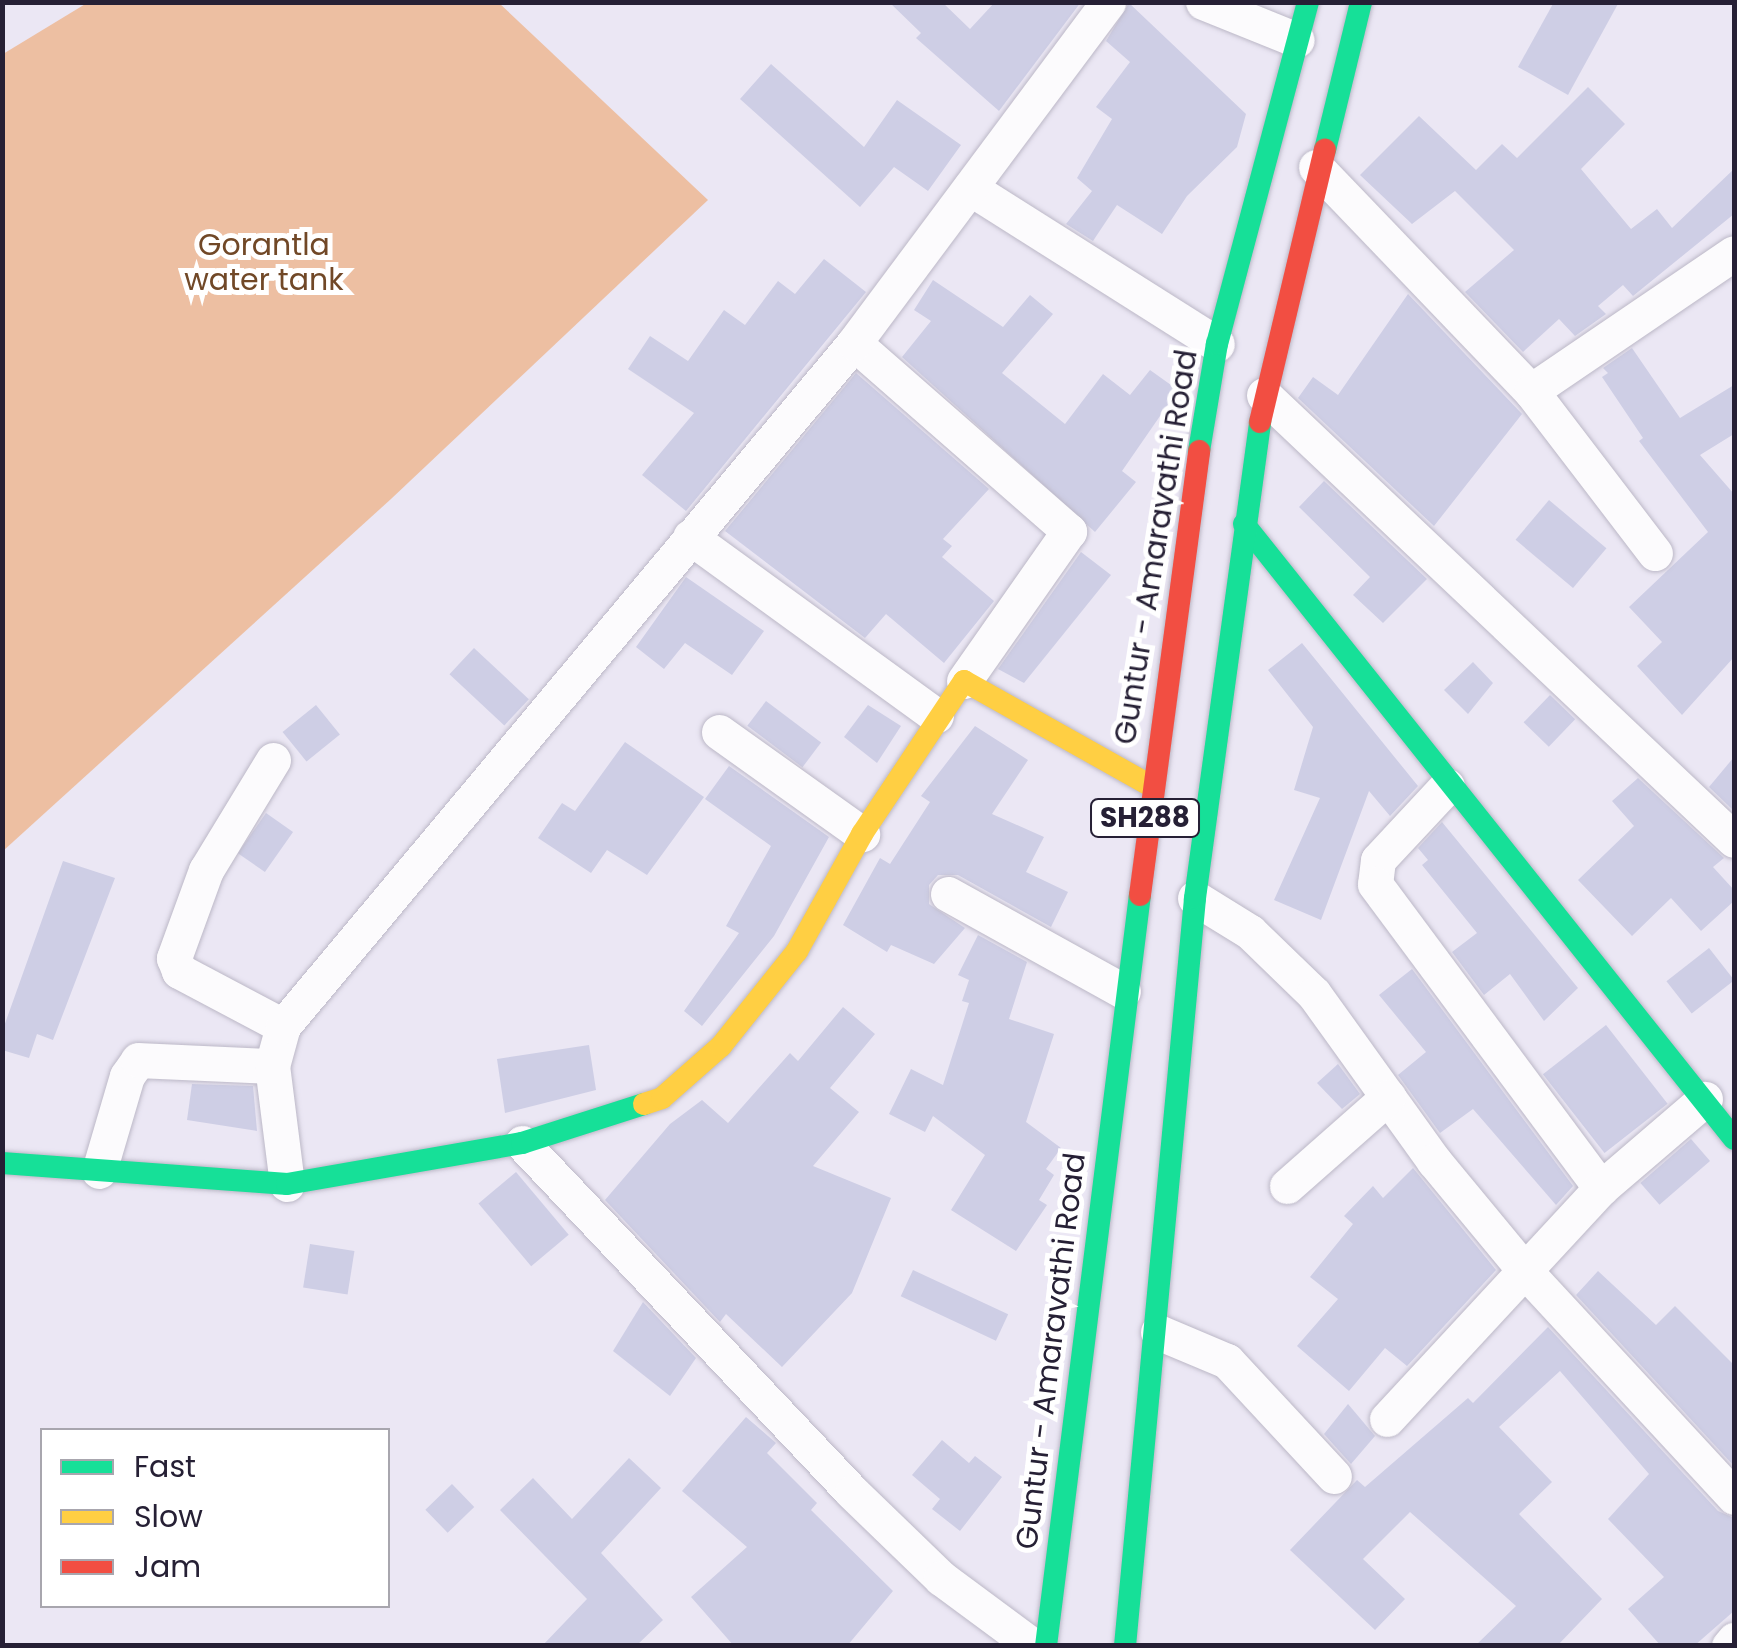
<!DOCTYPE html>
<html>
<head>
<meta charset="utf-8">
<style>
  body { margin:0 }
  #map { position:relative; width:1737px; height:1648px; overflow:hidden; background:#ebe7f4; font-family:Poppins,sans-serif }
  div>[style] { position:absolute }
  .green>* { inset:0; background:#edbfa2 }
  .building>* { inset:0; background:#cecee5; transform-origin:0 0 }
  .roads { filter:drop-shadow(0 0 2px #bcb8c7) drop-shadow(0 0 2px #bcb8c7) }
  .street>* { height:35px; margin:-17.5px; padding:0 17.5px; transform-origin:17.5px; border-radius:17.5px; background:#fcfbfd }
  .fast>* { height:22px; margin:-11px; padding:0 11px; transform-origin:11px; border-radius:11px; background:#16e098 }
  .slow>* { height:22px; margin:-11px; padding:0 11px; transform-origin:11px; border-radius:11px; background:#ffcf43 }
  .jam>* { height:22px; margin:-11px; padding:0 11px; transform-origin:11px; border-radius:11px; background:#f24e42 }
  span { translate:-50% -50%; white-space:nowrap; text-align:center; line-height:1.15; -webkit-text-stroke:10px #fff; paint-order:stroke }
  .shield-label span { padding:2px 8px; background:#fff; border:2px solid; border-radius:8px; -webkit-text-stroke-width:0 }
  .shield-label { font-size:28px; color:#262035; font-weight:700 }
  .park-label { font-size:30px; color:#714827 }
  .street-label { font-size:30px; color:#262035 }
  .frame { position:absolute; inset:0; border:5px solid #262035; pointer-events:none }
  .legend { position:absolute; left:40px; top:1428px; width:350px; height:180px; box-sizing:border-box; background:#fff; border:2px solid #a8a6ae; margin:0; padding:12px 18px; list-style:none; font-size:30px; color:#262035 }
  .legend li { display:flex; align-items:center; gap:20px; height:50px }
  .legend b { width:50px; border:2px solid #a8a6ae }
</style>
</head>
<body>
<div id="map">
  <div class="green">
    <div style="clip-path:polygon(87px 3px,499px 3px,708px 200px,391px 499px,3px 851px,3px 54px)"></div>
  </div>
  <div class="building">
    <div style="clip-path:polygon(889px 2px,942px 2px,970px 29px,995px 2px,1081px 2px,999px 111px,916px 38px,921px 33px)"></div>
    <div style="clip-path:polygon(1554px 2px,1619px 2px,1568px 95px,1518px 67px)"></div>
    <div style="clip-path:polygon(1129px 3px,1246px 114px,1237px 147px,1187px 196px,1162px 234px,1117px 205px,1093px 241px,1066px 224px,1092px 191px,1077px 178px,1112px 119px,1096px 107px,1130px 62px,1106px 41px)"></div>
    <div style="clip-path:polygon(771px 64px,864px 147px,897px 100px,961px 145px,928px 191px,894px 167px,860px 207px,740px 99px)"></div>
    <div style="clip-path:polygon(1588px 87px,1625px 124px,1581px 169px,1631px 229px,1657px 209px,1672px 228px,1734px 169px,1734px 214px,1633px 296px,1623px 285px,1598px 306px,1606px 314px,1575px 336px,1559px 319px,1523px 352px,1465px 292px,1514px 250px,1455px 191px,1412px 224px,1360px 175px,1419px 116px,1476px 170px,1502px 144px,1517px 158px)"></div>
    <div style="clip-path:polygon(824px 259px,866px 292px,686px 511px,642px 475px,694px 413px,628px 369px,650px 336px,688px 361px,724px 310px,745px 325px,778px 281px,795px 294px)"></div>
    <div style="clip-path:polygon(933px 280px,1003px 327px,1030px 295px,1053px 314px,1002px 373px,1065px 424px,1103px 374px,1130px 395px,1150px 370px,1178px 390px,1122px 471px,1136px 482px,1095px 532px,902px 357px,931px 321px,914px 310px)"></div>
    <div style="clip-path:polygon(1408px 294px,1522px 414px,1434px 526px,1298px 398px,1313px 377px,1338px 395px)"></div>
    <div style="clip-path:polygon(1632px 348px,1680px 418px,1734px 385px,1734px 434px,1700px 455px,1734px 494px,1734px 657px,1682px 715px,1637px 666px,1662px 642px,1629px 607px,1708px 532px,1639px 441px,1643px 438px,1602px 377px,1608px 373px,1603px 368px)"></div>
    <div style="clip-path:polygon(856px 373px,989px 489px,943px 539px,952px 546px,942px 557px,994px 601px,944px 663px,886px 614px,865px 638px,725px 531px)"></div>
    <div style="clip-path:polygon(1324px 481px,1427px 579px,1383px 623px,1353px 595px,1370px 577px,1299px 507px)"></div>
    <div style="left:1549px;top:500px;width:75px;height:52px;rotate:40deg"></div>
    <div style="clip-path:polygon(1081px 552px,1111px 575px,1024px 683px,998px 669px)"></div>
    <div style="clip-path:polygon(686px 577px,764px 631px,732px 675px,685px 643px,664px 669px,636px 647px)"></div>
    <div style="clip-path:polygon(1302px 643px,1418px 786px,1390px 816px,1369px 791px,1321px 920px,1274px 900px,1320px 798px,1294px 790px,1313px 727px,1268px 670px)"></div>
    <div style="left:474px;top:648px;width:75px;height:36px;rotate:43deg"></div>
    <div style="clip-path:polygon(1473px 662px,1493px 683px,1468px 714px,1444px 690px)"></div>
    <div style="left:1550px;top:695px;width:35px;height:38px;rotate:44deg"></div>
    <div style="left:766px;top:701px;width:69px;height:31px;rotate:37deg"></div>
    <div style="left:316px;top:705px;width:38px;height:43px;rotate:51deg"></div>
    <div style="clip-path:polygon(868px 705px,901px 726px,877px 763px,844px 737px)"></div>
    <div style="clip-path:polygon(975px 726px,1028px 760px,992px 814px,1044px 837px,1026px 872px,1068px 892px,1051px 927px,958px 875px,938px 875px,929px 885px,929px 904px,965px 928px,934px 964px,891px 945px,887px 952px,843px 925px,880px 858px,890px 864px,930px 802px,921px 796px)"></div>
    <div style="clip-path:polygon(625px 742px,704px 797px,647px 875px,607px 850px,591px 873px,538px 838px,562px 803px,575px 811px)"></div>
    <div style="clip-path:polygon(1734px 757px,1734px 811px,1709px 787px)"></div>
    <div style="clip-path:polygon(729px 766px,829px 837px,774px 936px,702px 1026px,684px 1011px,739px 933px,726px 926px,771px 846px,705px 799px)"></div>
    <div style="clip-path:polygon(1638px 778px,1724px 858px,1713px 867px,1734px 890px,1734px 901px,1701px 931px,1671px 898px,1632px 936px,1578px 880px,1634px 826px,1612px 801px)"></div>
    <div style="left:266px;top:813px;width:33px;height:49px;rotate:35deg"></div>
    <div style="clip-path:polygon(1442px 822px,1578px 988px,1544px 1021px,1510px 974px,1484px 995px,1452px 952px,1477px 933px,1422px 865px,1428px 860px,1418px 848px)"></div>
    <div style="clip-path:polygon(63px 861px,115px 878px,53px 1040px,37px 1034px,29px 1058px,2px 1050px,2px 1032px)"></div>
    <div style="clip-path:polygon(978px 935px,1027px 962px,1009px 1019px,1054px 1034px,1026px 1122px,1061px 1148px,1046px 1169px,1054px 1175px,1039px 1200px,1047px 1205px,1016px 1251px,951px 1210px,985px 1155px,933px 1116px,925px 1132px,889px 1114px,911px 1069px,943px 1085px,969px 1003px,962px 1001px,969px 980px,958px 975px)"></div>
    <div style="left:1709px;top:948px;width:41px;height:54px;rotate:52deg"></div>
    <div style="clip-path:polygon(1412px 969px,1573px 1186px,1556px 1205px,1473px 1109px,1440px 1133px,1398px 1075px,1426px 1052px,1379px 995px)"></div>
    <div style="clip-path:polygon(843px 1007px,875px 1034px,830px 1088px,859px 1112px,813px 1166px,891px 1198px,852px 1293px,782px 1367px,726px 1314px,720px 1322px,605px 1200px,670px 1124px,702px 1100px,728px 1123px,790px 1053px,798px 1061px)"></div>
    <div style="left:1606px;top:1025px;width:100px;height:80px;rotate:52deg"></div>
    <div style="clip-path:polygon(589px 1045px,596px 1090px,505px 1113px,497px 1059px)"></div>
    <div style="clip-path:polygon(1338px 1064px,1360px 1094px,1342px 1109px,1317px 1083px)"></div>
    <div style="clip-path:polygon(192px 1084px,253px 1086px,257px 1131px,187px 1120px)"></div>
    <div style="left:1691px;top:1139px;width:29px;height:67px;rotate:49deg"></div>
    <div style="clip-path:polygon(1413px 1168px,1496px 1270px,1407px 1366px,1385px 1348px,1349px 1391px,1297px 1346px,1338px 1299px,1310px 1277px,1353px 1224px,1344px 1216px,1373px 1186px,1383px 1198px)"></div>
    <div style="left:516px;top:1172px;width:82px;height:49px;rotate:50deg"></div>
    <div style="left:310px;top:1244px;width:45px;height:44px;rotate:9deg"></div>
    <div style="left:913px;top:1270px;width:105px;height:29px;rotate:25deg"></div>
    <div style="clip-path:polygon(1598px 1271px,1656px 1325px,1675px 1306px,1734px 1365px,1734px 1466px,1576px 1295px)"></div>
    <div style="clip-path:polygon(643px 1302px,696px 1358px,670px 1396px,613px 1351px)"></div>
    <div style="clip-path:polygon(1548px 1327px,1718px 1511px,1734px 1518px,1734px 1611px,1694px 1646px,1661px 1646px,1628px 1609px,1664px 1577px,1608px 1519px,1649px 1474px,1560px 1371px,1499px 1427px,1552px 1482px,1519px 1514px,1602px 1599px,1557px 1646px,1475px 1646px,1516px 1606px,1410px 1512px,1363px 1559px,1405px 1599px,1375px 1630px,1290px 1550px,1357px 1480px,1365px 1487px,1468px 1398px,1473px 1403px)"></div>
    <div style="clip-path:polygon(1348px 1404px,1375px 1436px,1351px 1464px,1324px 1434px)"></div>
    <div style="clip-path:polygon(746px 1417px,776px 1443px,767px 1453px,817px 1503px,811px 1510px,893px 1591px,847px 1646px,734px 1646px,691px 1597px,747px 1547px,682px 1491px)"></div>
    <div style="clip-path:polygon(942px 1440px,969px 1463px,975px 1456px,1002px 1477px,960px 1531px,932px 1509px,940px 1499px,912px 1475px)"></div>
    <div style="clip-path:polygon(629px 1458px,661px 1488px,601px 1553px,663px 1620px,636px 1646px,542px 1646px,587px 1599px,500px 1510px,533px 1478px,572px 1519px)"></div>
    <div style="left:452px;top:1484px;width:32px;height:37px;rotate:46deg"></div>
  </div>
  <div class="roads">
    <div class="street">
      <div style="left:1203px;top:2px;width:101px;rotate:22deg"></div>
      <div style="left:1316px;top:167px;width:310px;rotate:46.2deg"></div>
      <div style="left:1531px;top:391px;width:204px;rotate:52.6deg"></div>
      <div style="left:970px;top:188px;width:292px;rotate:32.3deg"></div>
      <div style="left:854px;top:343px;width:286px;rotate:41.2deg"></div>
      <div style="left:1069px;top:531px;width:183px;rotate:125deg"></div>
      <div style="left:1531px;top:391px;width:245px;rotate:-34.2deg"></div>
      <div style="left:1264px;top:395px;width:647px;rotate:43.43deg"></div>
      <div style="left:690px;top:537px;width:304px;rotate:36deg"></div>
      <div style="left:719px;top:732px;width:176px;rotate:35.5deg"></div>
      <div style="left:273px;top:760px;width:129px;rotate:121.3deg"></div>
      <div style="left:206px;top:870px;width:94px;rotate:110deg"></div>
      <div style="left:174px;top:958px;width:14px;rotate:69deg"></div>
      <div style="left:179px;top:971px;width:118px;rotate:27.9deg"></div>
      <div style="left:1447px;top:786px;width:101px;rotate:133deg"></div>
      <div style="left:1378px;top:860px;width:24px;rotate:97deg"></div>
      <div style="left:1375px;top:884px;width:379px;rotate:53.4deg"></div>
      <div style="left:948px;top:894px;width:200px;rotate:29deg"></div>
      <div style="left:1195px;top:898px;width:65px;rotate:31.7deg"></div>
      <div style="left:1250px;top:932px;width:89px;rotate:44.1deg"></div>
      <div style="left:1314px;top:994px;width:206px;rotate:54.3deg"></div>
      <div style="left:1434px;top:1161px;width:143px;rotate:50.4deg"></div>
      <div style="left:1525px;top:1271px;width:308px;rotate:47.2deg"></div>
      <div style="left:522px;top:1143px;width:480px;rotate:46.6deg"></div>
      <div style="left:852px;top:1492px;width:124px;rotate:44deg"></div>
      <div style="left:941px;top:1578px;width:114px;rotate:36.5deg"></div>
      <div style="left:99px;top:1171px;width:99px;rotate:-73.6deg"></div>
      <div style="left:127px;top:1076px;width:19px;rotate:-55deg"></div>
      <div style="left:138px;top:1060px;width:134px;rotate:2.6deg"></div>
      <div style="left:287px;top:1184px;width:119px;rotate:-97.2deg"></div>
      <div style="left:272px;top:1066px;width:41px;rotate:-74.6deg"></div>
      <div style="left:283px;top:1026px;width:890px;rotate:-50.1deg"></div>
      <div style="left:854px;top:343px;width:425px;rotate:-53.3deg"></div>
      <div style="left:1287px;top:1186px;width:135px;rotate:-41.4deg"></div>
      <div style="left:1158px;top:1332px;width:75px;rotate:22.8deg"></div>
      <div style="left:1227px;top:1361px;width:157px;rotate:47.1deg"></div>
      <div style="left:1387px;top:1419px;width:315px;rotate:-47.2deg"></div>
      <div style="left:1601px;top:1188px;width:137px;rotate:-40.6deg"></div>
      <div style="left:1729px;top:1646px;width:8px;rotate:-50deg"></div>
    </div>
    <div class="fast">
      <div style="left:1325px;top:150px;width:152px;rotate:-76.3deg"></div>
      <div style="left:1199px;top:451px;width:109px;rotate:-80.5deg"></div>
      <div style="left:1217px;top:344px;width:354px;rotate:-75.1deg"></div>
      <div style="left:1244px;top:524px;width:786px;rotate:51.45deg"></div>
      <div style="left:2px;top:1163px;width:286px;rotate:4.2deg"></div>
      <div style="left:287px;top:1184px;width:239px;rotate:-9.9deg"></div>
      <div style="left:522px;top:1143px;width:128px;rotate:-17.7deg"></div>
      <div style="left:1046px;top:1646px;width:757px;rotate:-82.87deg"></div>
      <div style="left:1125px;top:1646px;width:751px;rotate:-84.65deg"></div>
      <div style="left:1195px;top:898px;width:480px;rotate:-82.2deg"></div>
    </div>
    <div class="slow">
      <div style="left:644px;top:1104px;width:19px;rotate:-18deg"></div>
      <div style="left:662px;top:1098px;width:79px;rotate:-41.4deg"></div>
      <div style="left:721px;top:1046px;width:122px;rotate:-51.3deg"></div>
      <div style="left:797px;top:951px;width:134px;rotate:-60.9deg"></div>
      <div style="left:862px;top:834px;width:184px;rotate:-56.3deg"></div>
      <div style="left:964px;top:681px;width:212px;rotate:29.3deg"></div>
    </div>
    <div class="jam">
      <div style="left:1260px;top:422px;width:280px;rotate:-76.6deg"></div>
      <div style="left:1140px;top:895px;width:448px;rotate:-82.4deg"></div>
    </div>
  </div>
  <div class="shield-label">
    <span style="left:1145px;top:818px">SH288</span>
  </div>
  <div class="park-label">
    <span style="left:264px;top:262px">Gorantla<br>water tank</span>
  </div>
  <div class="street-label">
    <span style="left:1156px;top:547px;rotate:-81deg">Guntur - Amaravathi Road</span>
    <span style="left:1051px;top:1351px;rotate:-83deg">Guntur - Amaravathi Road</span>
  </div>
  <div class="frame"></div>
  <ul class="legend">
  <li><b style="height:12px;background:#16e098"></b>Fast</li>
  <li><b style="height:12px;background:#ffcf43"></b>Slow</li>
  <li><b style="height:12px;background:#f24e42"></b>Jam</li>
  </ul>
</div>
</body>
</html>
